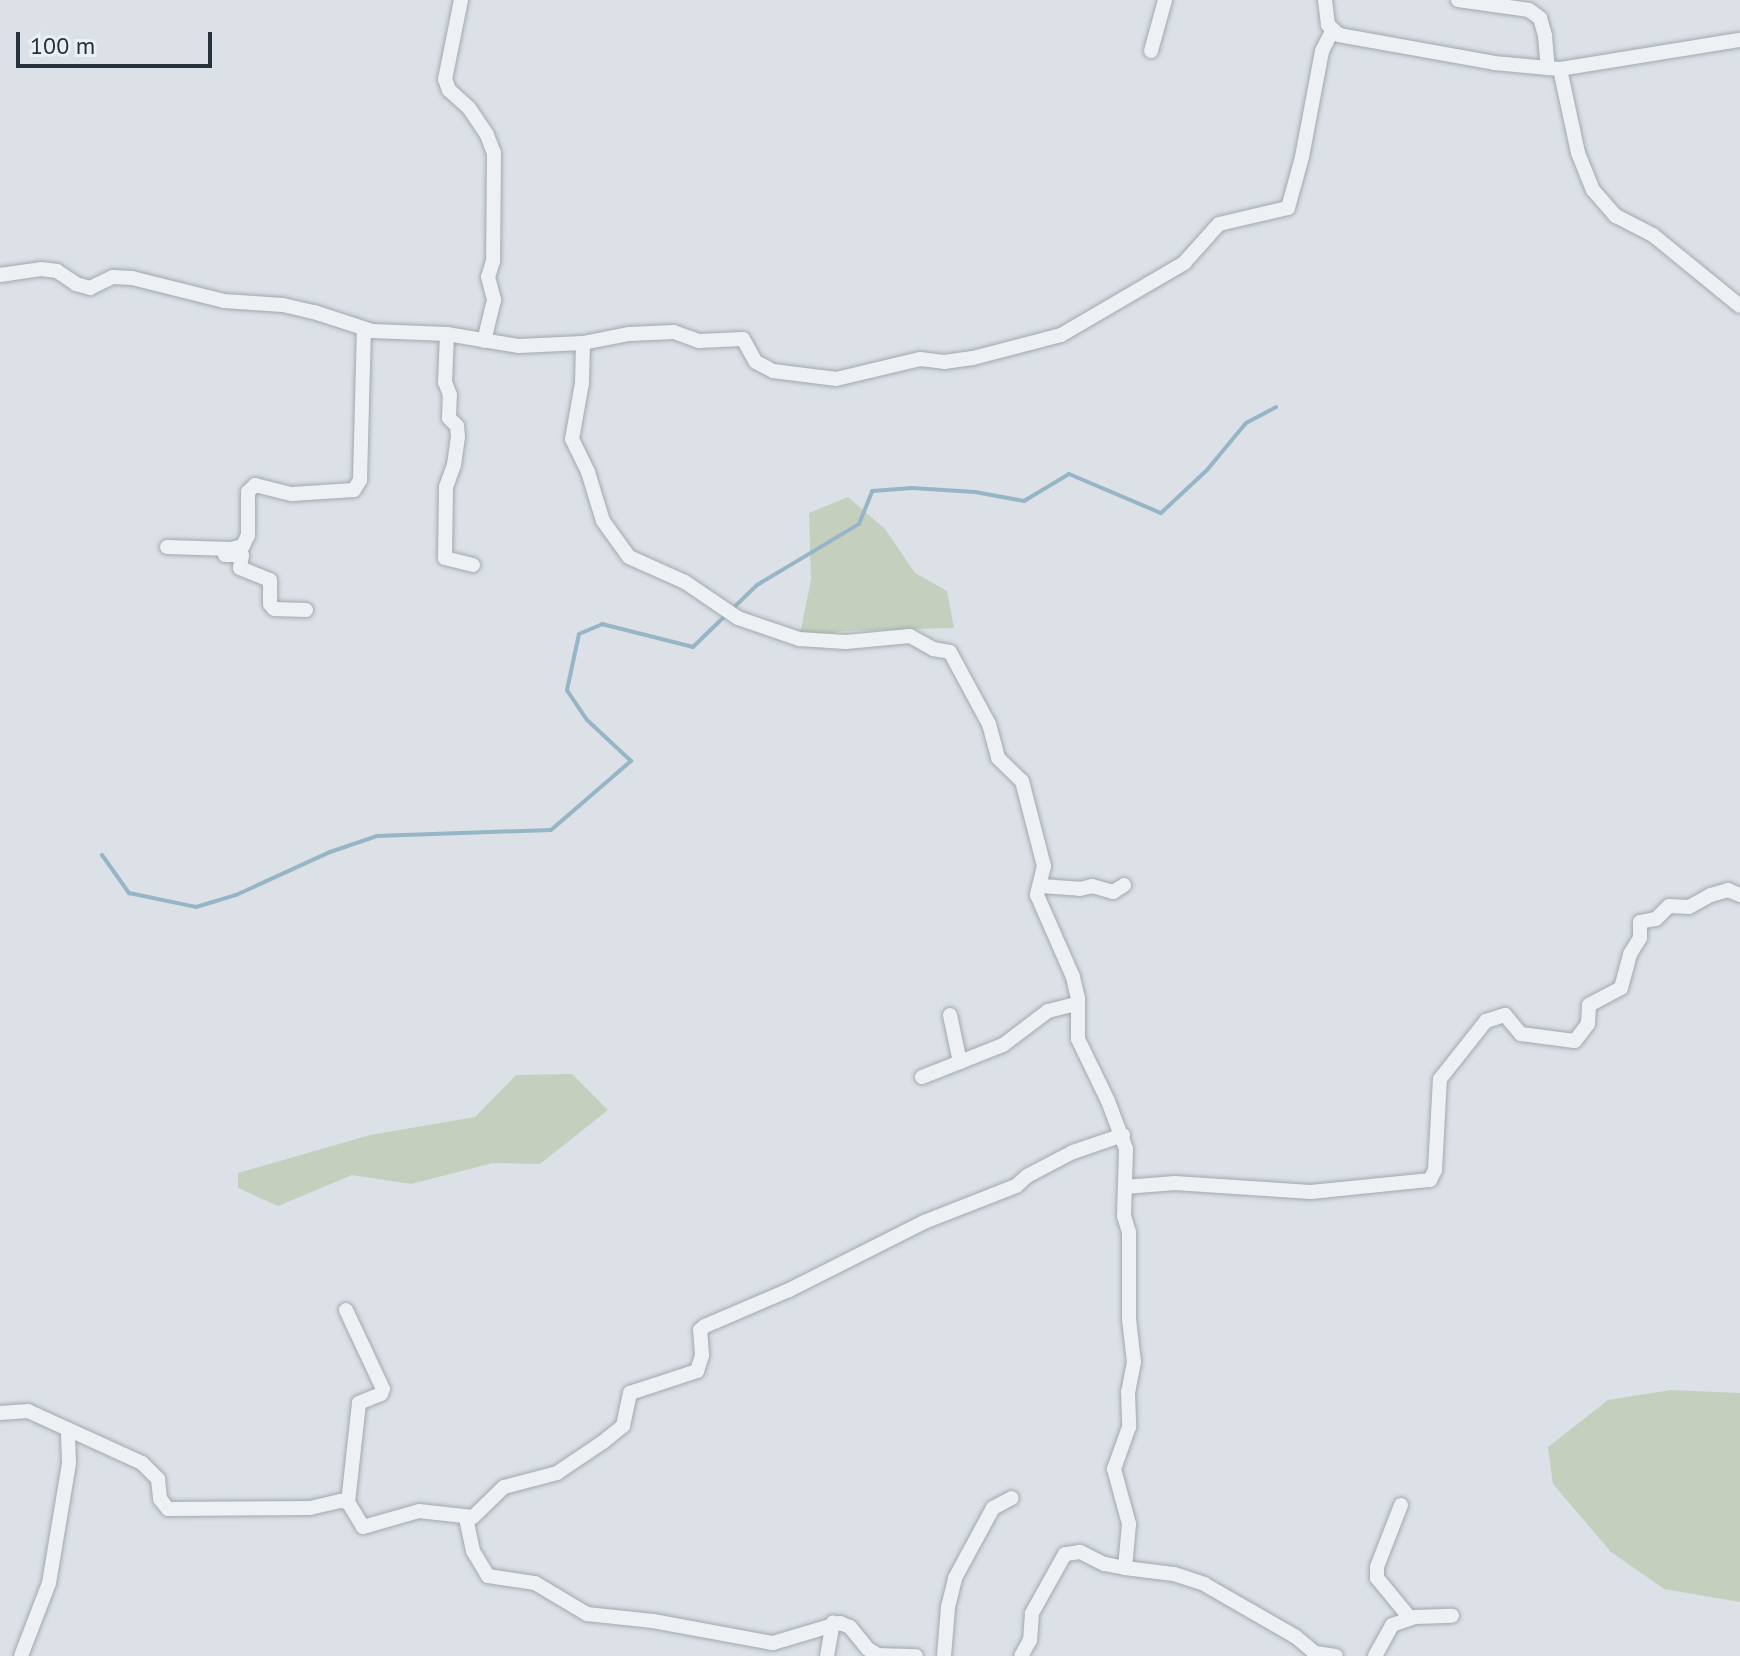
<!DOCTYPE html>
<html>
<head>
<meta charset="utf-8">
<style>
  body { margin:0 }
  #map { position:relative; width:1740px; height:1656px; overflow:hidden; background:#dbe1e6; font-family:"PT Sans",sans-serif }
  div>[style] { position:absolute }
  .green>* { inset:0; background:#c4d0bd }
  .stream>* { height:4px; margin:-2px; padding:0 2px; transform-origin:2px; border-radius:2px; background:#96b5c6 }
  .roads { filter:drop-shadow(0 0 2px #a1a9af) drop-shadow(0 0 2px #a1a9af) }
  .street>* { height:14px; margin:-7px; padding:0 7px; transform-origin:7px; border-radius:7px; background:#eef1f4 }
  span { translate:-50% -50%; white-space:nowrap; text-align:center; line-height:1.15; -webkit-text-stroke:7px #eaf0f4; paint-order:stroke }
  .scale { position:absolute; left:16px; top:32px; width:196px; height:36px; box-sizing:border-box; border:4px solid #26313b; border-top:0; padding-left:10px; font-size:24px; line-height:28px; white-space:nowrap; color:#26313b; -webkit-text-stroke:6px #eaf0f4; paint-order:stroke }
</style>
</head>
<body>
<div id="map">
  <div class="green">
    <div style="clip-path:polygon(848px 497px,885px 529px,915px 573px,947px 591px,954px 628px,843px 631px,799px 639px,811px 580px,809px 513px)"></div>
    <div style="clip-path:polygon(572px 1074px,608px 1110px,540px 1164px,493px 1163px,411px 1184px,352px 1175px,278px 1206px,238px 1188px,238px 1173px,370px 1135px,475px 1117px,516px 1075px)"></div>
    <div style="clip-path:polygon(1671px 1390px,1740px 1393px,1740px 1602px,1664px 1589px,1611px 1552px,1553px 1484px,1548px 1447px,1608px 1400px)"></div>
  </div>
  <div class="stream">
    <div style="left:102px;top:855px;width:47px;rotate:54.6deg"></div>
    <div style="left:129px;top:893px;width:68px;rotate:11.8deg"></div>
    <div style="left:196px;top:907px;width:42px;rotate:-16.7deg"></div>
    <div style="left:236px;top:895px;width:103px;rotate:-24.6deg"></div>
    <div style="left:330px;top:852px;width:50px;rotate:-18.8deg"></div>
    <div style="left:377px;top:836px;width:174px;rotate:-2deg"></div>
    <div style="left:551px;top:830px;width:106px;rotate:-40.8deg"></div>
    <div style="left:631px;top:761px;width:60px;rotate:-137deg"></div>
    <div style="left:587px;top:720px;width:36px;rotate:-124deg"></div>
    <div style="left:567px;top:690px;width:57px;rotate:-77.9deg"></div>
    <div style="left:579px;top:634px;width:25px;rotate:-23deg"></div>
    <div style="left:602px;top:624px;width:94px;rotate:14.2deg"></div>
    <div style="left:693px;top:647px;width:89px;rotate:-44.1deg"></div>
    <div style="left:757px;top:585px;width:119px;rotate:-30.9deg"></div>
    <div style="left:859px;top:524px;width:35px;rotate:-68deg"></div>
    <div style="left:872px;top:491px;width:40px;rotate:-4.3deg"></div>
    <div style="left:912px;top:488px;width:63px;rotate:3.6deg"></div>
    <div style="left:975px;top:492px;width:50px;rotate:10.4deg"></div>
    <div style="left:1024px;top:501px;width:52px;rotate:-31deg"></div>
    <div style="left:1069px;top:474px;width:100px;rotate:23deg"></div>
    <div style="left:1161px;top:513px;width:63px;rotate:-43.1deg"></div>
    <div style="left:1207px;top:470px;width:61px;rotate:-50.3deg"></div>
    <div style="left:1246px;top:423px;width:34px;rotate:-28deg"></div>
  </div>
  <div class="roads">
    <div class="street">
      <div style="left:461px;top:0;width:81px;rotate:101.4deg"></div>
      <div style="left:445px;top:79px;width:12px;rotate:70deg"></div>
      <div style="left:449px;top:90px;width:27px;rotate:42deg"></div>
      <div style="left:469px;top:108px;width:32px;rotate:56deg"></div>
      <div style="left:487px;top:135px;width:19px;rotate:69deg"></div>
      <div style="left:494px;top:153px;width:108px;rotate:90.5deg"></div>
      <div style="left:493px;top:261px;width:17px;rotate:107deg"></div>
      <div style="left:488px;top:277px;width:24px;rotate:75deg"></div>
      <div style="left:494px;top:300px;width:42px;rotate:103.7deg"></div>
      <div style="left:1325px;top:0;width:25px;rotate:83deg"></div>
      <div style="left:1328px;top:25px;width:15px;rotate:42deg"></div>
      <div style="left:1339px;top:35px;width:158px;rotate:10.2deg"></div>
      <div style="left:1494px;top:63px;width:54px;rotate:5.3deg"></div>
      <div style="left:1458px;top:0;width:72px;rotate:8deg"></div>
      <div style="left:1529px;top:10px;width:14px;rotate:36deg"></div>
      <div style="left:1540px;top:18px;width:19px;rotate:74deg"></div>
      <div style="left:1545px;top:36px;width:32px;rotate:85deg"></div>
      <div style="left:1548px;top:68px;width:12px;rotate:5deg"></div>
      <div style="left:1560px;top:69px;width:86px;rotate:77.9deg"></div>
      <div style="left:1578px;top:153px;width:40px;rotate:68deg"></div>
      <div style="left:1593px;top:190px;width:35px;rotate:49deg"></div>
      <div style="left:1616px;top:216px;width:42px;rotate:27.2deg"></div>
      <div style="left:1653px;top:235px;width:112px;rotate:39.2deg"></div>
      <div style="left:1151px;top:51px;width:53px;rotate:-74.6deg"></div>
      <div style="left:1560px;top:69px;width:182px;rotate:-9.2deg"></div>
      <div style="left:0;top:275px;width:41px;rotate:-8.3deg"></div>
      <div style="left:41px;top:269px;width:16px;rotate:7deg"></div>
      <div style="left:57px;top:271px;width:23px;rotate:34deg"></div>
      <div style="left:76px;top:284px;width:15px;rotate:16deg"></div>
      <div style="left:90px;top:288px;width:25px;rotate:-26deg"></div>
      <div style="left:113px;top:277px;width:19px;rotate:3deg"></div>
      <div style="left:132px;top:278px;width:95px;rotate:14deg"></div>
      <div style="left:224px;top:301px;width:59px;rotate:3.9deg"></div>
      <div style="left:283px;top:305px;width:32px;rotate:13deg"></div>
      <div style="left:314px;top:312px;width:61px;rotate:18.1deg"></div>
      <div style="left:372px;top:331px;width:75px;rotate:2.3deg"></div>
      <div style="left:583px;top:343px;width:47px;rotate:-11.1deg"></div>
      <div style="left:629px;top:334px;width:45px;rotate:-2.5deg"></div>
      <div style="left:674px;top:332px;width:27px;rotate:20deg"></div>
      <div style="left:699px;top:341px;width:44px;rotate:-2.6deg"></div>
      <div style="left:743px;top:339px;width:26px;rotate:61deg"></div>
      <div style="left:756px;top:362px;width:19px;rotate:28deg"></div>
      <div style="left:773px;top:371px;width:64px;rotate:7.2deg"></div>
      <div style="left:836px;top:379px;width:86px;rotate:-13.4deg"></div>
      <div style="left:920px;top:359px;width:24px;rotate:7deg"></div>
      <div style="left:944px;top:362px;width:29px;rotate:-8deg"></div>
      <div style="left:973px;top:358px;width:91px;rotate:-14.6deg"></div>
      <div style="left:1061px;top:335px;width:143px;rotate:-30.3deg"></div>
      <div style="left:1184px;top:263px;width:52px;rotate:-48.1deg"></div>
      <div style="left:1219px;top:224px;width:71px;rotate:-13.1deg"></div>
      <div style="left:1288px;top:208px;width:53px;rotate:-74.6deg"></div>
      <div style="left:1302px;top:157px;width:108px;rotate:-79.3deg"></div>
      <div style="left:1322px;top:51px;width:22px;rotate:-63deg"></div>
      <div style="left:167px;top:547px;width:64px;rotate:1.8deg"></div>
      <div style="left:231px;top:549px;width:12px;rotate:-14deg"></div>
      <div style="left:243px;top:546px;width:12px;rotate:-66deg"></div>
      <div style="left:248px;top:535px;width:43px;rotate:-90deg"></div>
      <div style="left:248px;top:492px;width:10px;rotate:-45deg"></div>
      <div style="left:255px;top:485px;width:38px;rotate:14deg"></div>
      <div style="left:292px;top:494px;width:62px;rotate:-3.7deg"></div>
      <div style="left:354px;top:490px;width:12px;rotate:-59deg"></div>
      <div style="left:360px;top:480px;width:151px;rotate:-88.5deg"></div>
      <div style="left:225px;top:555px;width:17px"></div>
      <div style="left:242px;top:555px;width:13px;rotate:99deg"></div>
      <div style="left:240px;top:568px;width:32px;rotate:22deg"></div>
      <div style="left:270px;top:580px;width:24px;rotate:90deg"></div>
      <div style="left:270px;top:604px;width:6px;rotate:51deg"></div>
      <div style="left:274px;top:609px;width:32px;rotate:2deg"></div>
      <div style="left:473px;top:565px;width:29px;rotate:-166deg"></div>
      <div style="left:445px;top:558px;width:71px;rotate:-89.2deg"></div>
      <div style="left:446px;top:487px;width:23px;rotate:-70deg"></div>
      <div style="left:454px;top:465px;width:28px;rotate:-82deg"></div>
      <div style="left:458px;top:437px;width:11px;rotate:-95deg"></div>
      <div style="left:457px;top:426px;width:11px;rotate:-135deg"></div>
      <div style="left:449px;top:418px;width:23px;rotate:-88deg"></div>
      <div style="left:450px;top:395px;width:14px;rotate:-111deg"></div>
      <div style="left:445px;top:382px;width:48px;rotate:-87.6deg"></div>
      <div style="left:447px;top:334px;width:73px;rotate:9.5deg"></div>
      <div style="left:519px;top:346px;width:64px;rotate:-2.7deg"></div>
      <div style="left:583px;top:343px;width:40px;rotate:91.4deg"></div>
      <div style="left:582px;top:383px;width:57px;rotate:100.1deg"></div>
      <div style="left:572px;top:439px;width:37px;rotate:64deg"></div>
      <div style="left:588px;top:472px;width:51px;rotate:73deg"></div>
      <div style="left:603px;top:521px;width:44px;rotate:54.2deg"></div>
      <div style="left:629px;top:557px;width:61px;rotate:24.1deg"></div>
      <div style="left:685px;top:582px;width:64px;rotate:34.2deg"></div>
      <div style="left:738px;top:618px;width:65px;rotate:19deg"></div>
      <div style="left:799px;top:639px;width:47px;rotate:3.7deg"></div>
      <div style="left:846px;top:642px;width:64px;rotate:-5.4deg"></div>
      <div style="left:910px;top:636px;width:26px;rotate:29deg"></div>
      <div style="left:933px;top:649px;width:17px;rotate:10deg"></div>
      <div style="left:950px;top:652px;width:82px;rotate:61.6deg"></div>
      <div style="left:989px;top:724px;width:35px;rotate:75deg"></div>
      <div style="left:998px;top:758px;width:33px;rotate:44deg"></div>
      <div style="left:1022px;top:781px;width:88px;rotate:75.5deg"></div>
      <div style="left:1044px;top:866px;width:30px;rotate:104deg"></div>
      <div style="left:1037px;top:895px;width:90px;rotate:66.3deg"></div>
      <div style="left:1073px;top:977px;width:22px;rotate:77deg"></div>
      <div style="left:1078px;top:998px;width:41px;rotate:90deg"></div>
      <div style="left:1078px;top:1039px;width:69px;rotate:64.2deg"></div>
      <div style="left:1108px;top:1101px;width:51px;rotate:69.4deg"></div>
      <div style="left:1126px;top:1149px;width:67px;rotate:91.7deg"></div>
      <div style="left:1124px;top:1216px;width:17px;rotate:73deg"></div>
      <div style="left:1129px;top:1232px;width:87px;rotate:90deg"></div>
      <div style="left:1129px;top:1319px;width:43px;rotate:83.4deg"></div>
      <div style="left:1134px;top:1362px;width:31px;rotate:101deg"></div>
      <div style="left:1128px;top:1392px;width:35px;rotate:88deg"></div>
      <div style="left:1129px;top:1427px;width:45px;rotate:109.7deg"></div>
      <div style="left:1114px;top:1469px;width:57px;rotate:74.7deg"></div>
      <div style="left:1129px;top:1524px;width:44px;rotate:95.2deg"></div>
      <div style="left:1125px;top:1568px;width:21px;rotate:-169deg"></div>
      <div style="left:1104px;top:1564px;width:27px;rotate:-153deg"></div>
      <div style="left:1080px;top:1552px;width:15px;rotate:172deg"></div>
      <div style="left:1065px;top:1554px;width:68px;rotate:119.2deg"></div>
      <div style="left:1032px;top:1613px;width:27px;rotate:94deg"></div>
      <div style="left:1030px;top:1640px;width:18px;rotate:119deg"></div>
      <div style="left:1041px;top:886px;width:39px;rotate:4deg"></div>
      <div style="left:1080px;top:889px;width:12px;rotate:-14deg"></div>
      <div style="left:1092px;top:886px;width:22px;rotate:16deg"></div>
      <div style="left:1113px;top:892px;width:13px;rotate:-32deg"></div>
      <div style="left:950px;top:1015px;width:48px;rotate:78deg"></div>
      <div style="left:960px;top:1062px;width:46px;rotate:-21.6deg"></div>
      <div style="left:1003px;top:1045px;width:56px;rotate:-37.1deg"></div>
      <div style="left:1048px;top:1011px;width:30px;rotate:-14deg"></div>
      <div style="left:922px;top:1077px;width:41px;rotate:-21.5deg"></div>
      <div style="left:1125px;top:1187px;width:50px;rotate:-4.6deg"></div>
      <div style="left:1175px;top:1183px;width:136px;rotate:3.8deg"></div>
      <div style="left:1311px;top:1192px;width:120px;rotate:-5.8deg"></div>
      <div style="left:1430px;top:1180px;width:11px;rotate:-63deg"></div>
      <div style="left:1435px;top:1170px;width:91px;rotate:-86.9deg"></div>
      <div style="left:1440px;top:1079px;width:74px;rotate:-51.6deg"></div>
      <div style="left:1486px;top:1021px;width:20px;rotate:-18deg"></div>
      <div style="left:1505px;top:1015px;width:25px;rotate:50deg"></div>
      <div style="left:1521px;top:1034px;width:54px;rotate:7.4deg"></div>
      <div style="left:1575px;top:1041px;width:21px;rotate:-53deg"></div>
      <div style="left:1588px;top:1024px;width:19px;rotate:-87deg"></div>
      <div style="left:1589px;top:1005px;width:36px;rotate:-28deg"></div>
      <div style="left:1621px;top:988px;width:35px;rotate:-75deg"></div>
      <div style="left:1630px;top:954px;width:19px;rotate:-58deg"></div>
      <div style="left:1640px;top:938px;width:16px;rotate:-90deg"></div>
      <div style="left:1640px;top:922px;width:16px;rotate:-11deg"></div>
      <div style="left:1656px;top:919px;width:18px;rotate:-45deg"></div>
      <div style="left:1669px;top:906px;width:20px;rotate:3deg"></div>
      <div style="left:1689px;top:907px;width:25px;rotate:-29deg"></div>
      <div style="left:1711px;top:895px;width:18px;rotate:-16deg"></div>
      <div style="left:1728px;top:890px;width:13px;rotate:23deg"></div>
      <div style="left:346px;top:1310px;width:87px;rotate:64.9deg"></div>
      <div style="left:383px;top:1389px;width:5px;rotate:112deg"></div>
      <div style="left:381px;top:1394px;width:24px;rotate:158deg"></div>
      <div style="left:359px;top:1403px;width:100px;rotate:96.3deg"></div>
      <div style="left:0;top:1413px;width:28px;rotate:-4deg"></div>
      <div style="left:28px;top:1411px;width:125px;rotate:24.5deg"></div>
      <div style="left:142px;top:1463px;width:23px;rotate:45deg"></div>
      <div style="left:158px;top:1479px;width:20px;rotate:84deg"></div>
      <div style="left:160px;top:1499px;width:13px;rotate:51deg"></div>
      <div style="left:168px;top:1509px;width:142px;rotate:-0.4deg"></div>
      <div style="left:310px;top:1508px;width:32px;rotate:-13deg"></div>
      <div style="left:341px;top:1501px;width:7px;rotate:8deg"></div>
      <div style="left:348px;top:1502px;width:29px;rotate:59deg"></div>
      <div style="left:363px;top:1527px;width:58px;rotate:-15.9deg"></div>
      <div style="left:419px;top:1511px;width:54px;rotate:6.3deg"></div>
      <div style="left:473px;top:1517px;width:43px;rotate:-44.1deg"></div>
      <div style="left:504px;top:1487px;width:55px;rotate:-14.8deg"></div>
      <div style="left:557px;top:1473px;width:55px;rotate:-34deg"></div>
      <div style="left:603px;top:1442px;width:26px;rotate:-39deg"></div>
      <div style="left:623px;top:1426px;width:34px;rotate:-78deg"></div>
      <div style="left:630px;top:1393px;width:71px;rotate:-18.2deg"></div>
      <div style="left:697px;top:1371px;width:16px;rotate:-72deg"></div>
      <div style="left:702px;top:1356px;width:26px;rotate:-94deg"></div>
      <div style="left:700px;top:1330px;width:6px;rotate:-39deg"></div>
      <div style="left:705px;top:1326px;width:91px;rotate:-23.2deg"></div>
      <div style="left:789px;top:1290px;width:151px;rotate:-26.7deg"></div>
      <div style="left:924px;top:1222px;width:99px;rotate:-21.4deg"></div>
      <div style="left:1016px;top:1186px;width:15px;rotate:-42deg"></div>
      <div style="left:1027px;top:1176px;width:52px;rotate:-27.6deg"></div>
      <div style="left:1073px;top:1152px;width:53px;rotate:-18.8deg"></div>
      <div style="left:1401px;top:1505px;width:66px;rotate:111.2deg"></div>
      <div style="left:1377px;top:1567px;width:11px;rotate:90deg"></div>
      <div style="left:1377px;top:1578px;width:52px;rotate:50.5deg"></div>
      <div style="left:466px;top:1518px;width:34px;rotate:78deg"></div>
      <div style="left:473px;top:1551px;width:29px;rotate:59deg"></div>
      <div style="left:488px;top:1576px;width:48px;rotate:8.5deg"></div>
      <div style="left:535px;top:1583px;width:61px;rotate:30.8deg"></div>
      <div style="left:587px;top:1614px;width:66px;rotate:6.1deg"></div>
      <div style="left:653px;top:1621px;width:122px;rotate:10.4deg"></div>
      <div style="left:773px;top:1643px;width:70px;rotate:-16.6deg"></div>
      <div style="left:840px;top:1623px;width:11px;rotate:22deg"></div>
      <div style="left:850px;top:1627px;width:28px;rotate:51deg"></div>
      <div style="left:868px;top:1649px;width:12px;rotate:31deg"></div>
      <div style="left:878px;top:1655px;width:38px;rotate:2deg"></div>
      <div style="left:1125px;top:1568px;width:49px;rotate:7deg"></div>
      <div style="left:1174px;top:1574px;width:32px;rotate:18deg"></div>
      <div style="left:1204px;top:1584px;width:106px;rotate:29.9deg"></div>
      <div style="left:1296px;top:1637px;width:25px;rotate:40deg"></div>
      <div style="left:21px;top:1656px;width:78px;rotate:-69deg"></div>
      <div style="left:49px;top:1583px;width:122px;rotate:-80.5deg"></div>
      <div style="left:69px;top:1463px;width:31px;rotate:-92deg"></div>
      <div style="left:827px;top:1656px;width:34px;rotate:-80deg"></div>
      <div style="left:944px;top:1656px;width:49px;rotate:-85.3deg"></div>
      <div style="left:948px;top:1607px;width:30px;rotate:-76deg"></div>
      <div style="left:955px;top:1578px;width:80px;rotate:-61.5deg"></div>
      <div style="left:993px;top:1508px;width:21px;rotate:-28deg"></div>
      <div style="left:1314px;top:1656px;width:3px;rotate:-72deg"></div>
      <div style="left:1315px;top:1653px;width:21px;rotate:8deg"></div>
      <div style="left:1375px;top:1656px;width:35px;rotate:-61deg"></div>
      <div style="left:1392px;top:1625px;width:24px;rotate:-19deg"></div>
      <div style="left:1415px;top:1617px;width:37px;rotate:-2deg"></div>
    </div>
  </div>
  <div class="scale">100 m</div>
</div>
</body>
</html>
